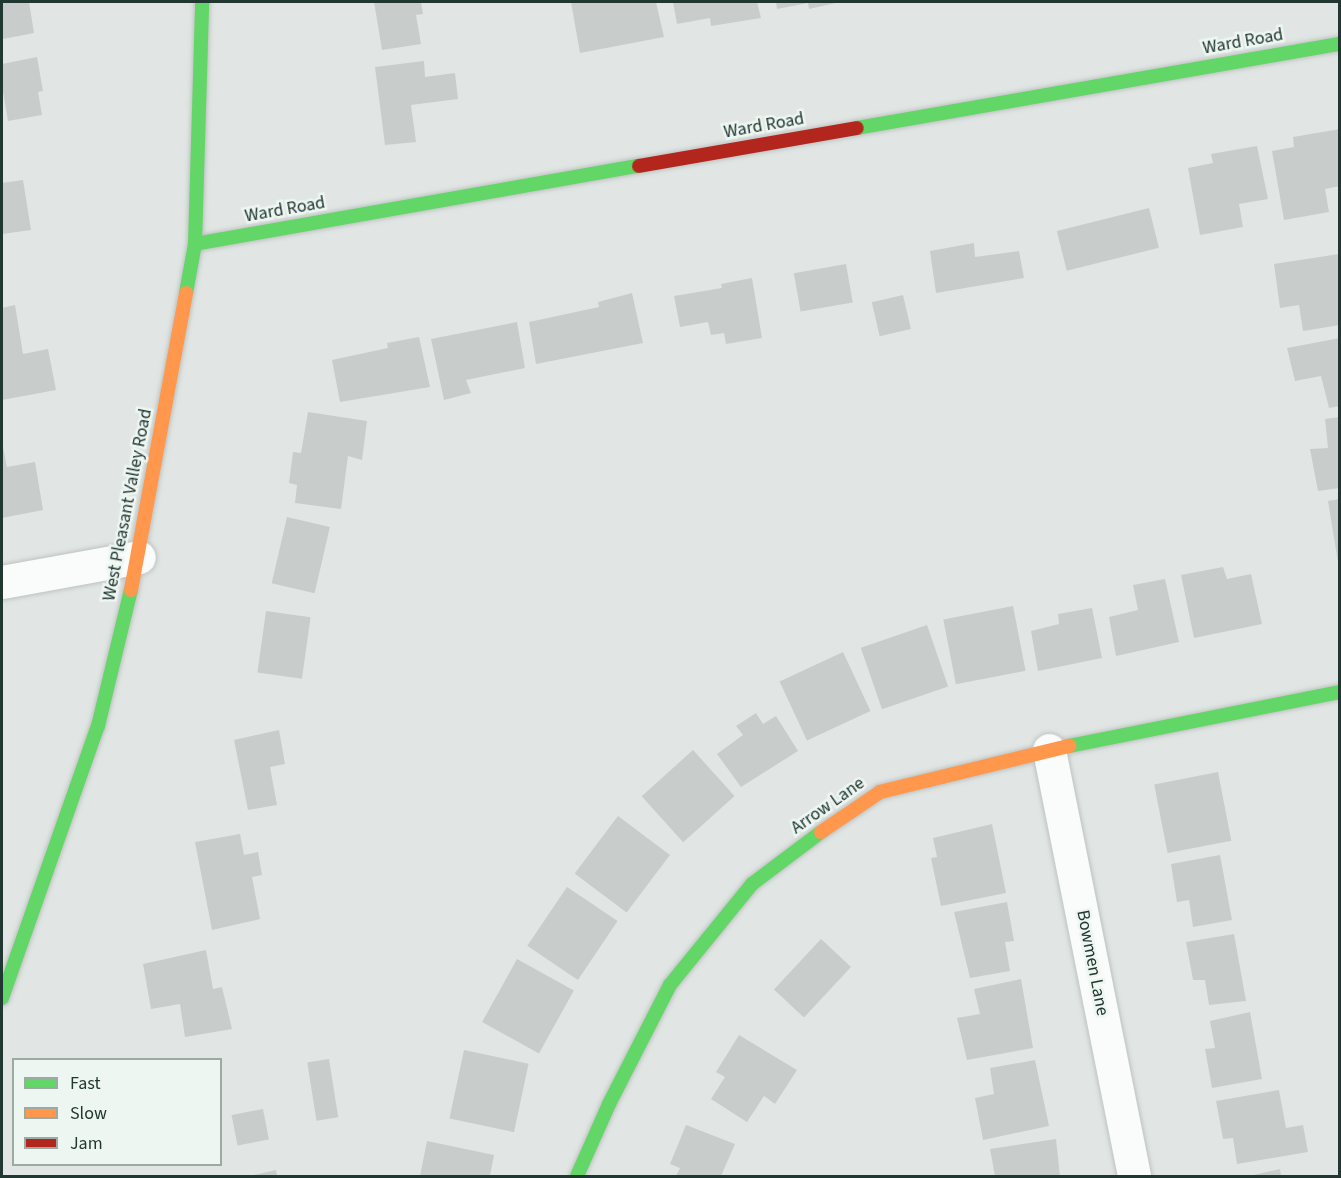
<!DOCTYPE html>
<html>
<head>
<meta charset="utf-8">
<style>
  body { margin:0 }
  #map { position:relative; width:1341px; height:1178px; overflow:hidden; background:#e1e6e4; font-family:"Source Sans 3",sans-serif }
  div>[style] { position:absolute }
  .building>* { inset:0; background:#c8cdcb; transform-origin:0 0 }
  .roads { filter:drop-shadow(0 0 2px #bec3c1) drop-shadow(0 0 2px #bec3c1) }
  .street>* { height:33px; margin:-16.5px; padding:0 16.5px; transform-origin:16.5px; border-radius:16.5px; background:#fafbfb }
  .fast>* { height:14px; margin:-7px; padding:0 7px; transform-origin:7px; border-radius:7px; background:#63d668 }
  .slow>* { height:14px; margin:-7px; padding:0 7px; transform-origin:7px; border-radius:7px; background:#ff974d }
  .jam>* { height:14px; margin:-7px; padding:0 7px; transform-origin:7px; border-radius:7px; background:#b3261e }
  span { translate:-50% -50%; white-space:nowrap; text-align:center; line-height:1.15; -webkit-text-stroke:5px #eef6f2; paint-order:stroke }
  .street-label { font-size:18px; color:#213731 }
  .frame { position:absolute; inset:0; border:3px solid #213731; pointer-events:none }
  .legend { position:absolute; left:12px; top:1058px; width:210px; height:108px; box-sizing:border-box; background:#eef6f2; border:2px solid #9caaa5; margin:0; padding:8px 10px; list-style:none; font-size:18px; color:#213731 }
  .legend li { display:flex; align-items:center; gap:12px; height:30px }
  .legend b { width:30px; border:2px solid #9caaa5 }
</style>
</head>
<body>
<div id="map">
  <div class="building">
    <div style="clip-path:polygon(2px 2px,29px 2px,34px 33px,3px 39px)"></div>
    <div style="clip-path:polygon(374px 2px,421px 2px,423px 14px,416px 15px,421px 44px,382px 50px)"></div>
    <div style="clip-path:polygon(571px 2px,656px 2px,664px 37px,580px 53px)"></div>
    <div style="clip-path:polygon(673px 2px,757px 2px,761px 18px,711px 26px,710px 18px,677px 24px)"></div>
    <div style="clip-path:polygon(776px 2px,840px 2px,809px 9px,808px 3px,777px 9px)"></div>
    <div style="clip-path:polygon(37px 57px,43px 91px,38px 92px,42px 115px,8px 121px,2px 86px,2px 64px)"></div>
    <div style="clip-path:polygon(424px 61px,425px 77px,455px 73px,458px 99px,411px 105px,416px 142px,385px 145px,375px 67px)"></div>
    <div style="clip-path:polygon(1340px 129px,1340px 186px,1325px 189px,1329px 212px,1284px 220px,1272px 151px,1294px 147px,1293px 137px)"></div>
    <div style="clip-path:polygon(1257px 146px,1268px 199px,1239px 204px,1243px 227px,1200px 235px,1188px 168px,1213px 163px,1211px 154px)"></div>
    <div style="clip-path:polygon(23px 180px,31px 230px,2px 234px,2px 183px)"></div>
    <div style="left:1149px;top:208px;width:41px;height:95px;rotate:76deg"></div>
    <div style="clip-path:polygon(974px 243px,975px 257px,1019px 251px,1024px 278px,936px 293px,930px 251px)"></div>
    <div style="clip-path:polygon(1339px 254px,1340px 325px,1303px 331px,1299px 305px,1280px 308px,1274px 264px)"></div>
    <div style="left:846px;top:264px;width:39px;height:53px;rotate:80deg"></div>
    <div style="clip-path:polygon(752px 278px,762px 338px,726px 344px,724px 333px,711px 335px,708px 322px,680px 327px,674px 296px,722px 288px,721px 284px)"></div>
    <div style="clip-path:polygon(632px 293px,643px 343px,536px 364px,529px 322px,599px 307px,598px 302px)"></div>
    <div style="left:903px;top:295px;width:35px;height:32px;rotate:77deg"></div>
    <div style="clip-path:polygon(15px 305px,23px 354px,48px 349px,56px 390px,2px 400px,2px 308px)"></div>
    <div style="clip-path:polygon(517px 322px,525px 368px,466px 380px,471px 393px,444px 400px,431px 339px)"></div>
    <div style="clip-path:polygon(419px 337px,430px 387px,340px 402px,332px 360px,388px 348px,387px 343px)"></div>
    <div style="clip-path:polygon(1340px 338px,1340px 406px,1329px 408px,1321px 376px,1295px 381px,1287px 348px)"></div>
    <div style="clip-path:polygon(308px 412px,367px 421px,362px 460px,348px 456px,341px 509px,295px 503px,297px 485px,289px 483px,293px 452px,301px 453px)"></div>
    <div style="clip-path:polygon(1340px 417px,1340px 488px,1318px 491px,1310px 449px,1328px 448px,1325px 419px)"></div>
    <div style="clip-path:polygon(2px 442px,7px 467px,35px 462px,43px 510px,2px 518px)"></div>
    <div style="clip-path:polygon(1340px 499px,1340px 562px,1338px 562px,1328px 501px)"></div>
    <div style="left:287px;top:517px;width:44px;height:68px;rotate:13deg"></div>
    <div style="clip-path:polygon(1223px 567px,1227px 579px,1251px 574px,1262px 624px,1194px 638px,1181px 575px)"></div>
    <div style="clip-path:polygon(1165px 579px,1179px 642px,1116px 656px,1109px 617px,1138px 610px,1133px 585px)"></div>
    <div style="left:1013px;top:606px;width:66px;height:71px;rotate:79deg"></div>
    <div style="clip-path:polygon(1092px 608px,1102px 658px,1038px 671px,1031px 631px,1059px 624px,1058px 614px)"></div>
    <div style="left:266px;top:611px;width:45px;height:62px;rotate:8deg"></div>
    <div style="left:927px;top:625px;width:65px;height:70px;rotate:71deg"></div>
    <div style="left:843px;top:652px;width:65px;height:70px;rotate:65deg"></div>
    <div style="clip-path:polygon(756px 713px,763px 724px,776px 716px,798px 751px,741px 787px,717px 754px,743px 735px,736px 726px)"></div>
    <div style="clip-path:polygon(279px 730px,285px 764px,270px 767px,277px 805px,248px 810px,234px 740px)"></div>
    <div style="left:693px;top:750px;width:62px;height:69px;rotate:48deg"></div>
    <div style="left:1218px;top:772px;width:70px;height:65px;rotate:79deg"></div>
    <div style="left:618px;top:816px;width:65px;height:72px;rotate:37deg"></div>
    <div style="clip-path:polygon(992px 824px,1006px 893px,941px 906px,931px 858px,937px 857px,933px 838px)"></div>
    <div style="clip-path:polygon(240px 834px,244px 855px,258px 852px,262px 875px,252px 877px,260px 919px,212px 930px,195px 842px)"></div>
    <div style="clip-path:polygon(1220px 855px,1232px 920px,1193px 927px,1189px 900px,1177px 902px,1171px 864px)"></div>
    <div style="left:567px;top:887px;width:61px;height:71px;rotate:34deg"></div>
    <div style="clip-path:polygon(1007px 902px,1014px 941px,1005px 942px,1010px 971px,970px 978px,954px 912px)"></div>
    <div style="clip-path:polygon(1234px 934px,1246px 1001px,1209px 1005px,1205px 980px,1193px 980px,1186px 942px)"></div>
    <div style="left:821px;top:939px;width:41px;height:69px;rotate:43deg"></div>
    <div style="clip-path:polygon(206px 950px,213px 989px,222px 987px,232px 1029px,185px 1037px,180px 1004px,151px 1009px,143px 964px)"></div>
    <div style="left:517px;top:959px;width:65px;height:72px;rotate:29deg"></div>
    <div style="clip-path:polygon(1021px 979px,1033px 1048px,967px 1060px,957px 1018px,980px 1014px,974px 989px)"></div>
    <div style="clip-path:polygon(1250px 1012px,1262px 1079px,1212px 1088px,1205px 1049px,1215px 1048px,1210px 1021px)"></div>
    <div style="clip-path:polygon(739px 1035px,797px 1070px,775px 1104px,764px 1096px,747px 1122px,711px 1099px,725px 1077px,716px 1072px)"></div>
    <div style="left:464px;top:1050px;width:66px;height:70px;rotate:12deg"></div>
    <div style="left:329px;top:1059px;width:59px;height:22px;rotate:81deg"></div>
    <div style="clip-path:polygon(1035px 1060px,1049px 1126px,983px 1140px,975px 1098px,994px 1094px,990px 1068px)"></div>
    <div style="clip-path:polygon(1279px 1090px,1286px 1128px,1303px 1125px,1308px 1152px,1237px 1164px,1233px 1138px,1223px 1139px,1216px 1101px)"></div>
    <div style="left:263px;top:1109px;width:31px;height:32px;rotate:79deg"></div>
    <div style="clip-path:polygon(686px 1125px,735px 1144px,721px 1176px,676px 1176px,680px 1168px,670px 1164px)"></div>
    <div style="clip-path:polygon(1056px 1139px,1060px 1176px,995px 1176px,990px 1149px)"></div>
    <div style="clip-path:polygon(427px 1141px,494px 1155px,490px 1176px,420px 1176px)"></div>
    <div style="clip-path:polygon(1280px 1169px,1281px 1176px,1249px 1176px)"></div>
    <div style="clip-path:polygon(276px 1170px,277px 1176px,250px 1176px)"></div>
  </div>
  <div class="roads">
    <div class="street">
      <div style="left:2px;top:582px;width:139px;rotate:-10.3deg"></div>
      <div style="left:1049px;top:750px;width:434px;rotate:78.7deg"></div>
    </div>
    <div class="fast">
      <div style="left:857px;top:128px;width:490px;rotate:-9.9deg"></div>
      <div style="left:195px;top:244px;width:451px;rotate:-10deg"></div>
      <div style="left:186px;top:293px;width:50px;rotate:-79.6deg"></div>
      <div style="left:195px;top:244px;width:242px;rotate:-88.3deg"></div>
      <div style="left:1069px;top:746px;width:276px;rotate:-11.3deg"></div>
      <div style="left:2px;top:998px;width:288px;rotate:-70.6deg"></div>
      <div style="left:98px;top:726px;width:140px;rotate:-76.4deg"></div>
      <div style="left:577px;top:1176px;width:79px;rotate:-66deg"></div>
      <div style="left:609px;top:1104px;width:134px;rotate:-62.9deg"></div>
      <div style="left:670px;top:985px;width:130px;rotate:-50.9deg"></div>
      <div style="left:752px;top:884px;width:86px;rotate:-37deg"></div>
    </div>
    <div class="slow">
      <div style="left:131px;top:590px;width:302px;rotate:-79.5deg"></div>
      <div style="left:821px;top:832px;width:71px;rotate:-34.1deg"></div>
      <div style="left:880px;top:792px;width:195px;rotate:-13.7deg"></div>
    </div>
    <div class="jam">
      <div style="left:639px;top:166px;width:221px;rotate:-9.9deg"></div>
    </div>
  </div>
  <div class="street-label">
    <span style="left:1243px;top:42px;rotate:-10deg">Ward Road</span>
    <span style="left:764px;top:126px;rotate:-10deg">Ward Road</span>
    <span style="left:285px;top:210px;rotate:-10deg">Ward Road</span>
    <span style="left:128px;top:505px;rotate:-79deg">West Pleasant Valley Road</span>
    <span style="left:828px;top:806px;rotate:-35deg">Arrow Lane</span>
    <span style="left:1092px;top:963px;rotate:79deg">Bowmen Lane</span>
  </div>
  <div class="frame"></div>
  <ul class="legend">
  <li><b style="height:8px;background:#63d668"></b>Fast</li>
  <li><b style="height:8px;background:#ff974d"></b>Slow</li>
  <li><b style="height:8px;background:#b3261e"></b>Jam</li>
  </ul>
</div>
</body>
</html>
